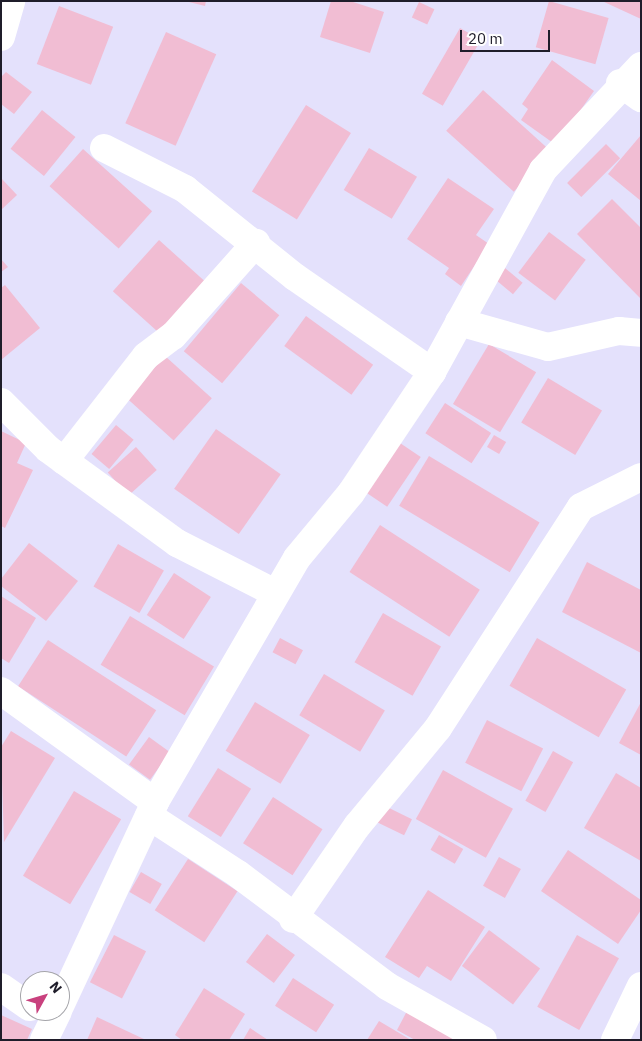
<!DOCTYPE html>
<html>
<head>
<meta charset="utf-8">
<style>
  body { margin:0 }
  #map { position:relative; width:642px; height:1041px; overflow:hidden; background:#e4e1fc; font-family:"IBM Plex Sans",sans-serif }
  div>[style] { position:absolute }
  .building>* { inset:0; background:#f1bdd3; transform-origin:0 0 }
  .minor>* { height:28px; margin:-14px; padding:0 14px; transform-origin:14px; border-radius:14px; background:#fff }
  span { translate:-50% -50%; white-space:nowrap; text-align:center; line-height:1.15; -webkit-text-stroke:4px #fff; paint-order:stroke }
  .frame { position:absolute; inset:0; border:2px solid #1f1d2a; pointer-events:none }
  .north { position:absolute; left:20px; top:971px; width:50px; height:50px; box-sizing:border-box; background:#fff; border:1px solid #a5a5aa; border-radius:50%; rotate:51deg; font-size:14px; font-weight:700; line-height:20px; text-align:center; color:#1f1d2a }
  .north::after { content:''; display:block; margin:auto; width:18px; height:22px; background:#c9417e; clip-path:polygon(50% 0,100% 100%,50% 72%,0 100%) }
  .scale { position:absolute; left:460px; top:30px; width:90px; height:22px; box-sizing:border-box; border:2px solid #1f1d2a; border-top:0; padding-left:6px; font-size:15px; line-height:18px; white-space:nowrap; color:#1f1d2a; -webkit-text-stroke:4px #fff; paint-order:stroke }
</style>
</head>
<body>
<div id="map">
  <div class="building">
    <div style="clip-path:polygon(185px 1px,206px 1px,205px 6px)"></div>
    <div style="clip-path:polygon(331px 1px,350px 1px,384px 12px,370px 53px,320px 37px)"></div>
    <div style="left:549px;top:1px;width:62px;height:48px;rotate:16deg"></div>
    <div style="clip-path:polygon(602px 1px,641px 1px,641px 19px)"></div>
    <div style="left:419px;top:2px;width:17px;height:17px;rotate:25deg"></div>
    <div style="left:59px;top:6px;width:58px;height:62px;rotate:21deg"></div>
    <div style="left:460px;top:28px;width:24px;height:76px;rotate:30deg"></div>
    <div style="left:166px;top:32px;width:55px;height:100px;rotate:24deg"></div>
    <div style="clip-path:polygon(552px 60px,594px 91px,556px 145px,521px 120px,528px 109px,522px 104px)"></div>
    <div style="clip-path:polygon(6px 72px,32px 92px,14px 114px,1px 104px,1px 77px)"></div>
    <div style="left:483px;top:90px;width:91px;height:55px;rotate:42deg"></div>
    <div style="left:306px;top:105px;width:53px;height:102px;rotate:32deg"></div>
    <div style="left:42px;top:110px;width:43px;height:50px;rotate:39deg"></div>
    <div style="clip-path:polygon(641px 135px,641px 201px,608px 174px)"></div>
    <div style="left:606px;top:144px;width:20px;height:55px;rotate:45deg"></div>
    <div style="left:369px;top:148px;width:56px;height:49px;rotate:31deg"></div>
    <div style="left:83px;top:149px;width:93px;height:50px;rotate:42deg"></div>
    <div style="clip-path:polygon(1px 178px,17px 195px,1px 210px)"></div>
    <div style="clip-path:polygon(448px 178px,494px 209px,476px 235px,489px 244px,461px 286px,445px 274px,449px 268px,407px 239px)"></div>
    <div style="clip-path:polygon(612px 199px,641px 228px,641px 299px,577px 234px)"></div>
    <div style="left:549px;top:232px;width:46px;height:51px;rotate:37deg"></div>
    <div style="left:159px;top:240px;width:62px;height:69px;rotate:42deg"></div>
    <div style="clip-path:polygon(1px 259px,8px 267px,1px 272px)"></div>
    <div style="left:505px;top:268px;width:23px;height:15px;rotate:40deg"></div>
    <div style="left:241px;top:283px;width:50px;height:89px;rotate:40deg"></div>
    <div style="clip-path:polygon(5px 285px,40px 328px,1px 360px,1px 288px)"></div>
    <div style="left:306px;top:316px;width:83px;height:37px;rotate:36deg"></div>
    <div style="left:489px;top:344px;width:55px;height:70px;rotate:31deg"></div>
    <div style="left:165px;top:356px;width:63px;height:57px;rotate:42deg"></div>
    <div style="left:548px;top:378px;width:63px;height:52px;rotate:31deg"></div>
    <div style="left:445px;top:403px;width:55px;height:36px;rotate:33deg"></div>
    <div style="left:116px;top:425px;width:23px;height:38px;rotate:40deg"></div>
    <div style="left:216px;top:429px;width:79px;height:73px;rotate:35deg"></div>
    <div style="clip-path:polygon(1px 431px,26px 443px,17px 463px,33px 470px,5px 528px,1px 526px)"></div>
    <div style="left:494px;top:435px;width:14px;height:14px;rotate:30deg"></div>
    <div style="left:400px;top:443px;width:25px;height:60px;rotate:34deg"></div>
    <div style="left:136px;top:447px;width:31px;height:38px;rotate:48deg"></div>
    <div style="left:429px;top:456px;width:129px;height:58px;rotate:31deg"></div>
    <div style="left:380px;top:525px;width:119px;height:56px;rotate:33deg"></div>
    <div style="clip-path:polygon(29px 543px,78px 581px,46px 621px,1px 586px,1px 579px)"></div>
    <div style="left:118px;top:544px;width:53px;height:49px;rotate:30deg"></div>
    <div style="clip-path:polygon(587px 562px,641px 590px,641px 653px,562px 612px)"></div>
    <div style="left:174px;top:573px;width:44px;height:50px;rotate:33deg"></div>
    <div style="clip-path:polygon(1px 596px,36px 618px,9px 663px,1px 658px)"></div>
    <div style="left:383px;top:613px;width:67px;height:57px;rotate:30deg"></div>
    <div style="left:130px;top:616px;width:98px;height:57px;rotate:31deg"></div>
    <div style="left:280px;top:638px;width:26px;height:16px;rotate:28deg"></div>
    <div style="left:537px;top:638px;width:103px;height:55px;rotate:30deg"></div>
    <div style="left:48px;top:640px;width:129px;height:55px;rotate:33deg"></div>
    <div style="left:324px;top:674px;width:71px;height:48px;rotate:31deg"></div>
    <div style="left:255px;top:702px;width:64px;height:57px;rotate:31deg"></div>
    <div style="clip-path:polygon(641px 702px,641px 755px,619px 743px)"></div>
    <div style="left:487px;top:720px;width:63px;height:48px;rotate:27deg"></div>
    <div style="clip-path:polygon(11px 731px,55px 758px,4px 842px,1px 747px)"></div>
    <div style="left:149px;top:737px;width:26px;height:34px;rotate:36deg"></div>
    <div style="left:553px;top:751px;width:23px;height:57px;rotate:29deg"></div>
    <div style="left:218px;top:768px;width:39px;height:57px;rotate:32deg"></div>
    <div style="left:443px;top:770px;width:80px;height:56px;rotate:29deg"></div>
    <div style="clip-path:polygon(616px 773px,641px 788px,641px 861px,584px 828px)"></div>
    <div style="left:74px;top:791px;width:55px;height:99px;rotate:31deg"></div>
    <div style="left:273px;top:797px;width:59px;height:55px;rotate:33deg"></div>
    <div style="left:385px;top:806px;width:30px;height:18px;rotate:26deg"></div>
    <div style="left:439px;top:835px;width:28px;height:17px;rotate:30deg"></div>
    <div style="clip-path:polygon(568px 850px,641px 900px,641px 910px,618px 944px,541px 891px)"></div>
    <div style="left:499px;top:857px;width:25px;height:33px;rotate:29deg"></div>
    <div style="left:188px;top:859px;width:59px;height:61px;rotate:33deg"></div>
    <div style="left:141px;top:872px;width:24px;height:23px;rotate:30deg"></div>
    <div style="clip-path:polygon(428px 890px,485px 927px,451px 981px,427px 966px,419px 978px,385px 957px)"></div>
    <div style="left:489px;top:930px;width:64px;height:45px;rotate:37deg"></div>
    <div style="left:267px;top:934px;width:35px;height:35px;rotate:37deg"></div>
    <div style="left:114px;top:935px;width:36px;height:53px;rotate:27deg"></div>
    <div style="left:577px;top:935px;width:48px;height:82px;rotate:29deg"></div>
    <div style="left:293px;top:978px;width:49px;height:33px;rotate:33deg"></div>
    <div style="clip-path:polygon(204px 988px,245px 1014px,229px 1040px,182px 1040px,175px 1035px)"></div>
    <div style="clip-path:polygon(407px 1011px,462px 1040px,415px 1040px,397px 1030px)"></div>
    <div style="clip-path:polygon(1px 1015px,32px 1029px,27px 1040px,1px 1040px)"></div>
    <div style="clip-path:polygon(97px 1017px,146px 1040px,87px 1040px)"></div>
    <div style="clip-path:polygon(379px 1021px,411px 1040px,367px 1040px)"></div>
    <div style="clip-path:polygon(250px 1028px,268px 1040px,243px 1040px)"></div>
  </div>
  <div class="minor">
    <div style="left:1px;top:37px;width:37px;rotate:-74deg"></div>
    <div style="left:620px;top:83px;width:26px;rotate:36deg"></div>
    <div style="left:104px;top:148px;width:91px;rotate:26.8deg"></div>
    <div style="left:185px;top:189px;width:141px;rotate:38.7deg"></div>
    <div style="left:295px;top:277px;width:167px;rotate:34.7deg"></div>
    <div style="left:459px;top:322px;width:92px;rotate:15.7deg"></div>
    <div style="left:548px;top:347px;width:73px;rotate:-12.7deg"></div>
    <div style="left:619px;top:331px;width:22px;rotate:5deg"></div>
    <div style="left:1px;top:402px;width:66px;rotate:45deg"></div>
    <div style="left:48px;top:449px;width:160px;rotate:36.1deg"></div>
    <div style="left:177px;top:543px;width:110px;rotate:27deg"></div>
    <div style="left:64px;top:461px;width:133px;rotate:-52deg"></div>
    <div style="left:146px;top:356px;width:34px;rotate:-37deg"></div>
    <div style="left:173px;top:336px;width:125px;rotate:-48.3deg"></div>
    <div style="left:1px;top:691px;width:190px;rotate:35.8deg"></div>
    <div style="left:149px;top:816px;width:106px;rotate:33.1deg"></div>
    <div style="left:238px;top:874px;width:186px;rotate:36.9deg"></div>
    <div style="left:387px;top:986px;width:110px;rotate:29.4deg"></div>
    <div style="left:293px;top:919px;width:113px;rotate:-55.5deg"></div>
    <div style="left:357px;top:826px;width:127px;rotate:-50.4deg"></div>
    <div style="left:438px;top:728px;width:263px;rotate:-57.1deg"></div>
    <div style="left:581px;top:507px;width:67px;rotate:-26.6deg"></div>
    <div style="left:1px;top:987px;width:35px;rotate:35deg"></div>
    <div style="left:60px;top:1006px;width:225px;rotate:-65deg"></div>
    <div style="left:155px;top:802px;width:282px;rotate:-59.8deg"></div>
    <div style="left:297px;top:558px;width:85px;rotate:-50.3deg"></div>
    <div style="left:351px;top:493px;width:146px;rotate:-56.2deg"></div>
    <div style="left:432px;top:372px;width:230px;rotate:-61.2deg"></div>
    <div style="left:543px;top:170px;width:143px;rotate:-46.7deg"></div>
    <div style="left:44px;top:1040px;width:32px;rotate:-64deg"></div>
    <div style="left:615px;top:1040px;width:60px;rotate:-64.3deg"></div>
  </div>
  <div class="frame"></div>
  <div class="north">N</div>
  <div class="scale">20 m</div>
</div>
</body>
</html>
